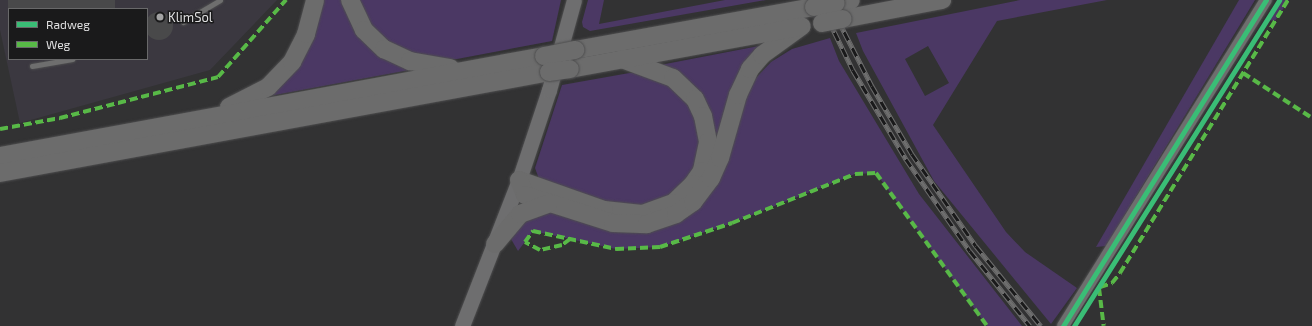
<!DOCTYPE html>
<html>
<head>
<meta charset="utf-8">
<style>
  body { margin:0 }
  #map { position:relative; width:1312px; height:326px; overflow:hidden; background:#323233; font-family:"Exo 2",sans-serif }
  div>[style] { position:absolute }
  .built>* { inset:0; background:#3b3840 }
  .green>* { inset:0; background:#4b3864 }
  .building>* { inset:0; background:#49494a; transform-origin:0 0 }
  .round { border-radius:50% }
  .roads { filter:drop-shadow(0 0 1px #4e4e4f) drop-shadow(0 0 1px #4e4e4f) }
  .service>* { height:5px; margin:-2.5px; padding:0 2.5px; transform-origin:2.5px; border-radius:2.5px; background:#6e6e6e }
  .tertiary>* { height:12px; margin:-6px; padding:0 6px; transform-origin:6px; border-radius:6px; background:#6e6e6e }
  .primary>* { height:15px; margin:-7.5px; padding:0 7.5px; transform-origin:7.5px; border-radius:7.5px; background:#6e6e6f }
  .motorway>* { height:18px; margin:-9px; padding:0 9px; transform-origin:9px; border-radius:9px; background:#6c6c6c }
  .rail>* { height:4.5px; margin-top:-2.25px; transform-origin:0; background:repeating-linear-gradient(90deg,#1a1a1b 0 9px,#6e6e6e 0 18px); box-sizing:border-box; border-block:1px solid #6e6e6e }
  .bridges { filter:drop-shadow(0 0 1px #4e4e4f) drop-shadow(0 0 1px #4e4e4f) }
  .motorway-bridge>* { height:18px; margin:-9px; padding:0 9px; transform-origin:9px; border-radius:9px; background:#6c6c6c }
  .quiet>* { height:4px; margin-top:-2px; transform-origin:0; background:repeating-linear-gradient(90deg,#58b947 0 8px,transparent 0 12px) }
  .cycleway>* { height:5px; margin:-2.5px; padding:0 2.5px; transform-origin:2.5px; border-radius:2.5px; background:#3abd76 }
  .dots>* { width:11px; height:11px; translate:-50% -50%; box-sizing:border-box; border:2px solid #1a1a1b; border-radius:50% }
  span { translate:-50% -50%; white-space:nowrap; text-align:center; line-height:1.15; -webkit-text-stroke:3px #1a1a1b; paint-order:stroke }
  .poi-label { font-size:13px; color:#dfdfe0 }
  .left { translate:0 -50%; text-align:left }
  .legend { position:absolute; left:8px; top:8px; width:140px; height:52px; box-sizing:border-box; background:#1a1a1b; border:1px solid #69696a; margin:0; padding:5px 7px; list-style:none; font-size:12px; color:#dfdfe0 }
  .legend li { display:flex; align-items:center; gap:8px; height:20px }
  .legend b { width:20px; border:1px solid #69696a }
</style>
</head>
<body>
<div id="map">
  <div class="built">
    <div style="clip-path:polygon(evenodd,0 0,277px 0,210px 70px,20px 123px,0 30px,0 0,9px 9px,147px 9px,147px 59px,9px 59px,9px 9px)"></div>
  </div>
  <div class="green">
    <div style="clip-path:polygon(319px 0,344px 0,415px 69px,264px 97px)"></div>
    <div style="clip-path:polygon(355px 0,561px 0,552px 41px,457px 59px,434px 61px,414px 57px,375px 33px)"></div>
    <div style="clip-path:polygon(588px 0,604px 0,599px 24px,725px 0,766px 0,590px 31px,583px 27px,582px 22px)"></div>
    <div style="clip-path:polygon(evenodd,1020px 0,1107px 0,997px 21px,933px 125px,1006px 232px,1025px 252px,1077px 288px,1051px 324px,934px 181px,863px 51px,856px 33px,1020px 0,928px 46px,949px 83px,925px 96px,905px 59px,928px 46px)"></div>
    <div style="clip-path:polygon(1239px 0,1255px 0,1106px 246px,1096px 247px)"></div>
    <div style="clip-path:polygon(1280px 0,1289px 0,1275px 21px,1268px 20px)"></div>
    <div style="clip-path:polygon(830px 38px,839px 61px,919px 194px,1022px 326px,987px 326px,876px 173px,855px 174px,732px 223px,660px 247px,616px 249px,533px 231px,518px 251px,511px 239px,517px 228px,541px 210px,657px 226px,742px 107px,754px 80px,771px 62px,792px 49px)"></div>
    <div style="clip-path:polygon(774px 43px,752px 61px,744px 73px,736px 88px,715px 160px,702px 185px,681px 207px,656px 219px,622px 221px,551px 201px,553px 197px,624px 217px,659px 214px,673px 207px,697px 185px,706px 168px,711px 152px,711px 127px,705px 110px,691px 88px,671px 73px,655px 66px)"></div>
    <div style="clip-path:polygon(635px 72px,678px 86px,702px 121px,695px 172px,665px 202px,620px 209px,539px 179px,535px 168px,562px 85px)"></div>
  </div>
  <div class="building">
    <div style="left:8px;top:0;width:107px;height:9px"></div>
    <div class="round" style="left:145px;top:12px;width:28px;height:28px"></div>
  </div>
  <div class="roads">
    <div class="service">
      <div style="left:183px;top:22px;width:43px;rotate:-30.7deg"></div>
      <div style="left:32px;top:66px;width:41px;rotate:-9.9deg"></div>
    </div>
    <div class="tertiary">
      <div style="left:1063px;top:326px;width:384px;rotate:-58.1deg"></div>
    </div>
    <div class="primary">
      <div style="left:462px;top:326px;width:157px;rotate:-68.7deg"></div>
      <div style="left:519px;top:180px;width:95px;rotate:-71.6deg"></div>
      <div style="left:549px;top:90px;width:93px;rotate:-74.5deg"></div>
    </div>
    <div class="motorway">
      <div style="left:350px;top:0;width:33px;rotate:65deg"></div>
      <div style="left:364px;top:30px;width:28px;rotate:44deg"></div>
      <div style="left:384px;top:49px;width:29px;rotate:25deg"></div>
      <div style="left:410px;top:61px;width:41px;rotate:9.9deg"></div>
      <div style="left:836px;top:3px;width:15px;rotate:-11deg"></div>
      <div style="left:843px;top:19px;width:101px;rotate:-10.9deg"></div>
      <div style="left:575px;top:50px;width:243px;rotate:-10.2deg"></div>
      <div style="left:622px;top:59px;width:54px;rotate:20.4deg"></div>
      <div style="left:673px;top:78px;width:30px;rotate:44deg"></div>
      <div style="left:695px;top:99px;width:19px;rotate:65deg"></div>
      <div style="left:703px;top:116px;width:26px;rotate:79deg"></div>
      <div style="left:708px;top:142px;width:30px;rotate:102deg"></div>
      <div style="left:702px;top:171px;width:16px;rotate:125deg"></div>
      <div style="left:693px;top:184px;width:28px;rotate:136deg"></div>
      <div style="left:673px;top:203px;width:33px;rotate:160deg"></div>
      <div style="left:642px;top:214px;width:38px;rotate:-174deg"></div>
      <div style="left:604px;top:210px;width:90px;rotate:-160.6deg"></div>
      <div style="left:519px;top:180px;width:16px;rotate:68deg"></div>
      <div style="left:525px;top:195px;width:92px;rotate:17.7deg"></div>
      <div style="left:613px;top:223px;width:34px;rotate:2deg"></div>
      <div style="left:647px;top:224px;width:31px;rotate:-19deg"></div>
      <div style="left:676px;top:214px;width:21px;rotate:-35deg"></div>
      <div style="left:693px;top:202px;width:30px;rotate:-53deg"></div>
      <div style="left:711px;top:178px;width:22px;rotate:-66deg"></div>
      <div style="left:720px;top:158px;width:66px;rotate:-74.1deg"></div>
      <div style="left:738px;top:95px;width:29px;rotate:-65deg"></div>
      <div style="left:750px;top:69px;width:18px;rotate:-49deg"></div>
      <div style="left:762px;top:55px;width:49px;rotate:-35.9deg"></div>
      <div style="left:570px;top:69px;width:232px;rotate:-10.4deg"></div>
      <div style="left:229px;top:107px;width:44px;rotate:-27.1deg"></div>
      <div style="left:268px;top:87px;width:35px;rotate:-46deg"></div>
      <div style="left:292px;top:62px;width:31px;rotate:-63deg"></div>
      <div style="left:306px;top:34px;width:35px;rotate:-75deg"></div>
      <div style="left:0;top:156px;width:553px;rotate:-10.42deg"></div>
      <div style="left:0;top:173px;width:558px;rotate:-10.42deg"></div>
      <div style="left:495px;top:244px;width:39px;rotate:-50deg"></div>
      <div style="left:520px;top:214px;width:30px;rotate:-20deg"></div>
    </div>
  </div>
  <div class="rail">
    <div style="left:819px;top:0;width:78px;rotate:64.1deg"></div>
    <div style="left:853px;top:70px;width:104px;rotate:59.2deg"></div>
    <div style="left:906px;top:159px;width:112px;rotate:55.2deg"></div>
    <div style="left:970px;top:251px;width:96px;rotate:51.3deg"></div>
    <div style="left:828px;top:0;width:97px;rotate:62.9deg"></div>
    <div style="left:872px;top:86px;width:79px;rotate:59.5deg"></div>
    <div style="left:912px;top:154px;width:112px;rotate:55.2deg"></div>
    <div style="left:976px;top:246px;width:103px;rotate:50.9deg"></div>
  </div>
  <div class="bridges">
    <div class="motorway-bridge">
      <div style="left:814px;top:7px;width:22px;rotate:-10deg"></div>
      <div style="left:822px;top:23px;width:21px;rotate:-11deg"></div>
      <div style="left:544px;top:56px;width:32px;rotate:-11deg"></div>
      <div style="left:549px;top:72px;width:21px;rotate:-8deg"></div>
    </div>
  </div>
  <div class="quiet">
    <div style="left:1243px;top:73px;width:82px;rotate:33.1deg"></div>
    <div style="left:0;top:129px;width:61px;rotate:-10.4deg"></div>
    <div style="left:60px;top:118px;width:163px;rotate:-14.5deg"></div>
    <div style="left:218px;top:77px;width:103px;rotate:-48.6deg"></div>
    <div style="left:570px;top:239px;width:10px;rotate:143deg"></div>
    <div style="left:562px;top:245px;width:23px;rotate:167deg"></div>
    <div style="left:540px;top:250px;width:17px;rotate:-152deg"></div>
    <div style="left:525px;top:242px;width:14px;rotate:-54deg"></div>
    <div style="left:533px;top:231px;width:85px;rotate:12.2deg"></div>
    <div style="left:616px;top:249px;width:44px;rotate:-2.6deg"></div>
    <div style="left:660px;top:247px;width:76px;rotate:-18.4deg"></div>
    <div style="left:732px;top:223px;width:132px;rotate:-21.7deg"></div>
    <div style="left:855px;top:174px;width:21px;rotate:-3deg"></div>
    <div style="left:876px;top:173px;width:189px;rotate:54deg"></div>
    <div style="left:1100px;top:287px;width:13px;rotate:-18deg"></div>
    <div style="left:1112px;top:283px;width:13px;rotate:-51deg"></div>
    <div style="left:1120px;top:273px;width:321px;rotate:-58.4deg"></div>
    <div style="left:1099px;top:288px;width:38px;rotate:83deg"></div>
  </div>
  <div class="cycleway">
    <div style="left:1063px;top:326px;width:384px;rotate:-58.1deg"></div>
    <div style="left:1074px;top:326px;width:385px;rotate:-57.8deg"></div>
  </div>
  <div class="dots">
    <div style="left:160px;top:17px;background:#a2a2a3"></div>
  </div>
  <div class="poi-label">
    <span class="left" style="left:168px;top:17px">KlimSol</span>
  </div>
  <ul class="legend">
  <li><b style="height:5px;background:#3abd76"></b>Radweg</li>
  <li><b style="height:5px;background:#58b947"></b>Weg</li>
  </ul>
</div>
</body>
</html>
